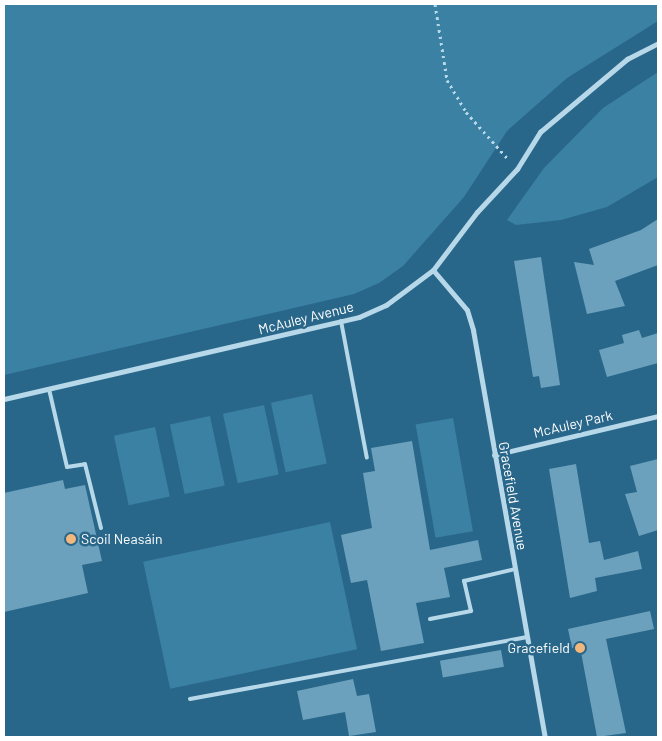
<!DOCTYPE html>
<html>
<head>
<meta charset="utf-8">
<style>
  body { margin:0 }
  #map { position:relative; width:662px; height:741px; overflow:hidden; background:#29678a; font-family:Barlow,sans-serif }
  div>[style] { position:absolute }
  .green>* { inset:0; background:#3a81a4; transform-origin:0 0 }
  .building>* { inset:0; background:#6ca1bd; transform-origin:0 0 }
  .path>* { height:3px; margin-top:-1.5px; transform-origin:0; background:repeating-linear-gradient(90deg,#b6d8e9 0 2.5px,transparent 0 6.5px) }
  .lane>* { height:4px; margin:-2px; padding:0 2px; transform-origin:2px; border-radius:2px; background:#b6d8e9 }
  .street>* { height:5px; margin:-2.5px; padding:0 2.5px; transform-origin:2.5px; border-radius:2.5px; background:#b6d8e9 }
  .dots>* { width:14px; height:14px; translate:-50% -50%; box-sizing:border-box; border:2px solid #29678a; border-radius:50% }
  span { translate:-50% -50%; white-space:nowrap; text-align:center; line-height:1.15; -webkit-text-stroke:5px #29678a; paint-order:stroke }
  .street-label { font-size:14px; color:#fff }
  .poi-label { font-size:14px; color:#fff }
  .left { translate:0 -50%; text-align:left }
  .right { translate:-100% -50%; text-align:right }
  .frame { position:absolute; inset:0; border:5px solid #fff; pointer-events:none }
</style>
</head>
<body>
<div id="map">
  <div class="green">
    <div style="clip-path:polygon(4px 4px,658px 4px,658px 21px,567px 78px,507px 131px,464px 197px,403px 266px,379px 283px,354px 294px,4px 375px)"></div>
    <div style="clip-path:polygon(658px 72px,658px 177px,607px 207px,561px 220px,516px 225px,507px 220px,544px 168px,603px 108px)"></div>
    <div style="left:312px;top:394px;width:71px;height:42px;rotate:78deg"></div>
    <div style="left:264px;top:405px;width:71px;height:42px;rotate:78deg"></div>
    <div style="left:210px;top:416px;width:71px;height:41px;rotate:78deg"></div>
    <div style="left:453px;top:418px;width:115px;height:38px;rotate:80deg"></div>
    <div style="left:155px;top:427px;width:71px;height:42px;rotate:78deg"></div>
    <div style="left:330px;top:522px;width:130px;height:191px;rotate:78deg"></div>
  </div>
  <div class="building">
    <div style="clip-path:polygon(658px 219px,658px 265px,615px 281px,625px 306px,587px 314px,574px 262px,594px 265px,589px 249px,641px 230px)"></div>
    <div style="clip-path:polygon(541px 257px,560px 385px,541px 388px,539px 376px,533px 377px,514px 261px)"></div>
    <div style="clip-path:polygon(639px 330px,642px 338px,658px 333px,658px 363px,607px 377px,599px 350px,624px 343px,622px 335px)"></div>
    <div style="clip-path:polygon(412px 441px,430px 550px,478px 540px,482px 560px,444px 568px,450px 597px,416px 603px,424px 643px,381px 651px,367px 580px,351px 583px,341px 535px,372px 528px,363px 473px,375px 471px,371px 448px)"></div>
    <div style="clip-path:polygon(658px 459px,658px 530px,639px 536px,625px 494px,637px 492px,630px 466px)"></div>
    <div style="clip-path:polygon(576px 464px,589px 543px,600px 541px,604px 560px,638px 551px,642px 569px,595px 578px,597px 591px,570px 598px,549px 469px)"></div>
    <div style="clip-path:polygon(63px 480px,65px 489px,85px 485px,102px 561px,82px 565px,88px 593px,4px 612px,4px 493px)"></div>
    <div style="clip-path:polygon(650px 611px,654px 629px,606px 639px,626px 733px,597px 737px,580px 647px,572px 648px,568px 629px)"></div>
    <div style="left:501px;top:650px;width:17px;height:62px;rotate:80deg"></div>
    <div style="clip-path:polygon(353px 679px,357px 696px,369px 694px,376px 732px,349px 736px,345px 712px,303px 720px,297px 691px)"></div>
  </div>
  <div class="path">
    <div style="left:435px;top:4px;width:77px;rotate:81deg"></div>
    <div style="left:447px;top:80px;width:37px;rotate:59deg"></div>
    <div style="left:466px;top:112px;width:64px;rotate:48.1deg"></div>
  </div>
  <div class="lane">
    <div style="left:341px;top:321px;width:139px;rotate:79.3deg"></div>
    <div style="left:49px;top:389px;width:80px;rotate:77deg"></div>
    <div style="left:67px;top:467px;width:18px;rotate:-9deg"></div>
    <div style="left:85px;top:464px;width:66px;rotate:76deg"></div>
    <div style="left:430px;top:619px;width:42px;rotate:-11deg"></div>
    <div style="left:471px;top:611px;width:31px;rotate:-103deg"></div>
    <div style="left:464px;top:581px;width:52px;rotate:-13.2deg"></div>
    <div style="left:190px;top:699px;width:343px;rotate:-10.4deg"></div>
  </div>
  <div class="street">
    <div style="left:433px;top:270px;width:52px;rotate:49.6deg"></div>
    <div style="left:467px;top:310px;width:21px;rotate:73deg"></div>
    <div style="left:473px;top:330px;width:413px;rotate:80deg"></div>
    <div style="left:4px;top:399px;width:364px;rotate:-13deg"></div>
    <div style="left:359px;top:317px;width:30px;rotate:-24deg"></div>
    <div style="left:386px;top:305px;width:59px;rotate:-36.7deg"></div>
    <div style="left:433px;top:270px;width:73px;rotate:-52.8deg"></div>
    <div style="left:477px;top:212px;width:59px;rotate:-47.1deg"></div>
    <div style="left:517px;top:169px;width:44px;rotate:-58.1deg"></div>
    <div style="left:540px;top:132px;width:114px;rotate:-40deg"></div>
    <div style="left:627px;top:59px;width:35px;rotate:-27deg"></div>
    <div style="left:494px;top:455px;width:169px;rotate:-13.4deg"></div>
  </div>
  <div class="dots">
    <div style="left:71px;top:539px;background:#f1b77d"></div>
    <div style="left:580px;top:648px;background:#f1b77d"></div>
  </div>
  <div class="street-label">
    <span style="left:306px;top:318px;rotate:-14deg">McAuley Avenue</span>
    <span style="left:573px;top:424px;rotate:-13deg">McAuley Park</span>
    <span style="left:513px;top:496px;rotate:80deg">Gracefield Avenue</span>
  </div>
  <div class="poi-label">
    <span class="left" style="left:81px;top:539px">Scoil Neasáin</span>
    <span class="right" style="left:570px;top:648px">Gracefield</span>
  </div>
  <div class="frame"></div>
</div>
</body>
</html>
